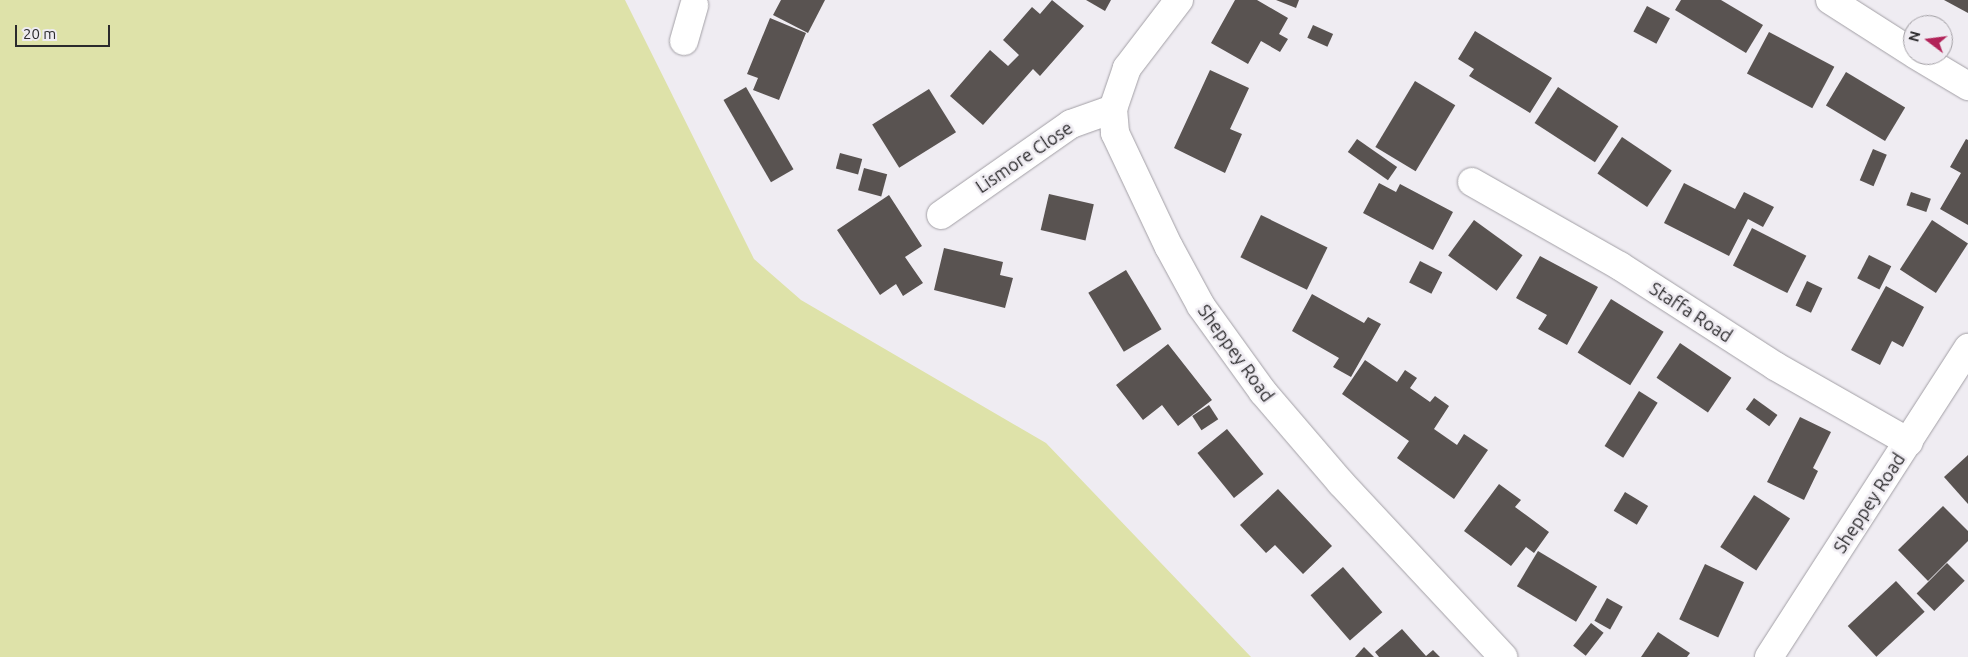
<!DOCTYPE html>
<html>
<head>
<meta charset="utf-8">
<style>
  body { margin:0 }
  #map { position:relative; width:1968px; height:657px; overflow:hidden; background:#efecf2; font-family:Ubuntu,sans-serif }
  div>[style] { position:absolute }
  .green>* { inset:0; background:#dee2a9 }
  .building>* { inset:0; background:#595351; transform-origin:0 0 }
  .roads { filter:drop-shadow(0 0 1px #a29fa5) drop-shadow(0 0 1px #a29fa5) }
  .street>* { height:28px; margin:-14px; padding:0 14px; transform-origin:14px; border-radius:14px; background:#fff }
  span { translate:-50% -50%; white-space:nowrap; text-align:center; line-height:1.15; -webkit-text-stroke:5px #efecf2; paint-order:stroke }
  .street-label { font-size:18px; color:#2b2a2c }
  .north { position:absolute; left:1903px; top:15px; width:50px; height:50px; box-sizing:border-box; background:#efecf2; border:1px solid #a19ea3; border-radius:50%; rotate:285deg; font-size:14px; font-weight:700; line-height:20px; text-align:center; color:#2b2a2c }
  .north::after { content:''; display:block; margin:auto; width:18px; height:22px; background:#b22359; clip-path:polygon(50% 0,100% 100%,50% 72%,0 100%) }
  .scale { position:absolute; left:15px; top:25px; width:95px; height:22px; box-sizing:border-box; border:2px solid #2b2a2c; border-top:0; padding-left:6px; font-size:15px; line-height:18px; white-space:nowrap; color:#2b2a2c; -webkit-text-stroke:4px #efecf2; paint-order:stroke }
</style>
</head>
<body>
<div id="map">
  <div class="green">
    <div style="clip-path:polygon(0 0,625px 0,754px 259px,801px 300px,1046px 443px,1251px 657px,0 657px)"></div>
  </div>
  <div class="building">
    <div style="clip-path:polygon(781px 0,825px 0,808px 33px,773px 15px)"></div>
    <div style="clip-path:polygon(1052px 0,1084px 26px,1040px 76px,1033px 69px,983px 125px,950px 96px,990px 50px,1008px 66px,1019px 55px,1003px 40px,1032px 7px,1040px 14px)"></div>
    <div style="clip-path:polygon(1086px 0,1111px 0,1105px 11px)"></div>
    <div style="clip-path:polygon(1235px 0,1257px 0,1288px 18px,1279px 34px,1288px 39px,1280px 52px,1261px 41px,1248px 64px,1211px 43px)"></div>
    <div style="clip-path:polygon(1276px 0,1299px 0,1296px 8px)"></div>
    <div style="clip-path:polygon(1681px 0,1721px 0,1763px 25px,1746px 53px,1675px 10px)"></div>
    <div style="clip-path:polygon(1944px 0,1968px 0,1968px 13px)"></div>
    <div style="left:1647px;top:6px;width:26px;height:29px;rotate:28deg"></div>
    <div style="clip-path:polygon(770px 18px,806px 33px,779px 100px,753px 90px,758px 78px,747px 74px)"></div>
    <div style="left:1313px;top:25px;width:22px;height:14px;rotate:24deg"></div>
    <div style="clip-path:polygon(1475px 31px,1552px 78px,1530px 113px,1469px 76px,1474px 69px,1458px 59px)"></div>
    <div style="left:1769px;top:32px;width:74px;height:47px;rotate:28deg"></div>
    <div style="clip-path:polygon(1210px 70px,1249px 88px,1230px 129px,1242px 134px,1225px 173px,1174px 148px)"></div>
    <div style="left:1846px;top:72px;width:69px;height:39px;rotate:31deg"></div>
    <div style="left:1415px;top:81px;width:47px;height:77px;rotate:31deg"></div>
    <div style="left:746px;top:87px;width:95px;height:26px;rotate:60deg"></div>
    <div style="left:1558px;top:87px;width:72px;height:43px;rotate:33deg"></div>
    <div style="left:929px;top:89px;width:51px;height:67px;rotate:58deg"></div>
    <div style="left:1622px;top:137px;width:60px;height:44px;rotate:34deg"></div>
    <div style="left:1357px;top:139px;width:49px;height:16px;rotate:35deg"></div>
    <div style="clip-path:polygon(1966px 139px,1968px 140px,1968px 225px,1940px 209px,1961px 173px,1950px 167px)"></div>
    <div style="left:1873px;top:149px;width:15px;height:34px;rotate:23deg"></div>
    <div style="left:840px;top:153px;width:23px;height:16px;rotate:15deg"></div>
    <div style="left:864px;top:168px;width:24px;height:23px;rotate:15deg"></div>
    <div style="clip-path:polygon(1379px 183px,1396px 192px,1400px 184px,1453px 212px,1433px 250px,1363px 213px)"></div>
    <div style="clip-path:polygon(1684px 183px,1735px 209px,1744px 192px,1774px 207px,1763px 227px,1748px 219px,1729px 256px,1664px 223px)"></div>
    <div style="left:1911px;top:192px;width:21px;height:14px;rotate:19deg"></div>
    <div style="left:1049px;top:194px;width:46px;height:37px;rotate:13deg"></div>
    <div style="clip-path:polygon(889px 195px,922px 246px,905px 257px,923px 283px,903px 296px,896px 284px,880px 295px,837px 230px)"></div>
    <div style="left:1261px;top:215px;width:74px;height:47px;rotate:26deg"></div>
    <div style="left:1474px;top:220px;width:60px;height:44px;rotate:36deg"></div>
    <div style="left:1932px;top:220px;width:43px;height:59px;rotate:33deg"></div>
    <div style="left:1752px;top:228px;width:61px;height:42px;rotate:27deg"></div>
    <div style="clip-path:polygon(944px 248px,1003px 262px,1000px 275px,1013px 278px,1005px 308px,934px 290px)"></div>
    <div style="left:1869px;top:255px;width:25px;height:26px;rotate:27deg"></div>
    <div style="clip-path:polygon(1540px 256px,1598px 287px,1567px 345px,1538px 329px,1547px 315px,1516px 298px)"></div>
    <div style="left:1420px;top:261px;width:25px;height:24px;rotate:27deg"></div>
    <div style="left:1126px;top:270px;width:69px;height:44px;rotate:59deg"></div>
    <div style="left:1807px;top:281px;width:17px;height:27px;rotate:25deg"></div>
    <div style="clip-path:polygon(1886px 286px,1924px 307px,1903px 347px,1892px 341px,1880px 365px,1851px 350px)"></div>
    <div style="clip-path:polygon(1312px 294px,1364px 323px,1368px 317px,1381px 324px,1351px 377px,1333px 367px,1339px 358px,1292px 331px)"></div>
    <div style="left:1611px;top:299px;width:62px;height:63px;rotate:32deg"></div>
    <div style="left:1680px;top:343px;width:62px;height:42px;rotate:34deg"></div>
    <div style="clip-path:polygon(1168px 344px,1212px 400px,1178px 426px,1162px 405px,1143px 420px,1116px 385px)"></div>
    <div style="clip-path:polygon(1365px 360px,1397px 382px,1405px 370px,1417px 378px,1410px 388px,1430px 402px,1435px 396px,1449px 406px,1434px 429px,1457px 445px,1464px 434px,1488px 450px,1454px 499px,1397px 458px,1409px 441px,1342px 394px)"></div>
    <div style="left:1639px;top:391px;width:22px;height:65px;rotate:32deg"></div>
    <div style="left:1754px;top:398px;width:29px;height:14px;rotate:36deg"></div>
    <div style="left:1209px;top:405px;width:17px;height:20px;rotate:57deg"></div>
    <div style="clip-path:polygon(1800px 417px,1831px 432px,1813px 468px,1818px 471px,1804px 500px,1767px 482px)"></div>
    <div style="left:1227px;top:429px;width:58px;height:38px;rotate:51deg"></div>
    <div style="clip-path:polygon(1968px 455px,1968px 504px,1944px 477px)"></div>
    <div style="clip-path:polygon(1499px 484px,1521px 500px,1515px 507px,1549px 532px,1534px 553px,1526px 547px,1511px 566px,1464px 531px)"></div>
    <div style="clip-path:polygon(1278px 489px,1332px 546px,1303px 574px,1275px 545px,1266px 553px,1240px 525px)"></div>
    <div style="left:1625px;top:492px;width:27px;height:22px;rotate:31deg"></div>
    <div style="left:1754px;top:495px;width:43px;height:62px;rotate:33deg"></div>
    <div style="clip-path:polygon(1943px 506px,1968px 531px,1968px 541px,1928px 581px,1898px 550px)"></div>
    <div style="left:1538px;top:551px;width:69px;height:41px;rotate:31deg"></div>
    <div style="left:1947px;top:563px;width:25px;height:43px;rotate:45deg"></div>
    <div style="left:1705px;top:564px;width:43px;height:61px;rotate:25deg"></div>
    <div style="left:1343px;top:567px;width:60px;height:43px;rotate:49deg"></div>
    <div style="left:1896px;top:581px;width:42px;height:66px;rotate:47deg"></div>
    <div style="left:1607px;top:598px;width:18px;height:26px;rotate:29deg"></div>
    <div style="left:1591px;top:623px;width:16px;height:29px;rotate:38deg"></div>
    <div style="clip-path:polygon(1402px 629px,1426px 656px,1433px 650px,1440px 657px,1379px 657px,1375px 652px)"></div>
    <div style="clip-path:polygon(1658px 632px,1690px 653px,1687px 657px,1641px 657px)"></div>
    <div style="clip-path:polygon(1364px 647px,1374px 657px,1355px 657px)"></div>
  </div>
  <div class="roads">
    <div class="street">
      <div style="left:1179px;top:0;width:86px;rotate:127.4deg"></div>
      <div style="left:1127px;top:68px;width:43px;rotate:108.9deg"></div>
      <div style="left:1113px;top:109px;width:24px;rotate:85deg"></div>
      <div style="left:1115px;top:133px;width:126px;rotate:64.7deg"></div>
      <div style="left:1169px;top:247px;width:67px;rotate:61.5deg"></div>
      <div style="left:1201px;top:306px;width:106px;rotate:54.2deg"></div>
      <div style="left:1263px;top:392px;width:120px;rotate:49.4deg"></div>
      <div style="left:1341px;top:483px;width:238px;rotate:47deg"></div>
      <div style="left:1830px;top:0;width:98px;rotate:32.6deg"></div>
      <div style="left:684px;top:41px;width:37px;rotate:-74deg"></div>
      <div style="left:1916px;top:55px;width:61px;rotate:30.8deg"></div>
      <div style="left:1472px;top:182px;width:170px;rotate:29.6deg"></div>
      <div style="left:1620px;top:266px;width:184px;rotate:32.8deg"></div>
      <div style="left:1775px;top:366px;width:154px;rotate:29.6deg"></div>
      <div style="left:941px;top:215px;width:159px;rotate:-35deg"></div>
      <div style="left:1071px;top:124px;width:45px;rotate:-19.7deg"></div>
      <div style="left:1769px;top:657px;width:368px;rotate:-57.2deg"></div>
    </div>
  </div>
  <div class="street-label">
    <span style="left:1024px;top:157px;rotate:-34deg">Lismore Close</span>
    <span style="left:1691px;top:312px;rotate:33deg">Staffa Road</span>
    <span style="left:1236px;top:353px;rotate:54deg">Sheppey Road</span>
    <span style="left:1869px;top:503px;rotate:-57deg">Sheppey Road</span>
  </div>
  <div class="north">N</div>
  <div class="scale">20 m</div>
</div>
</body>
</html>
